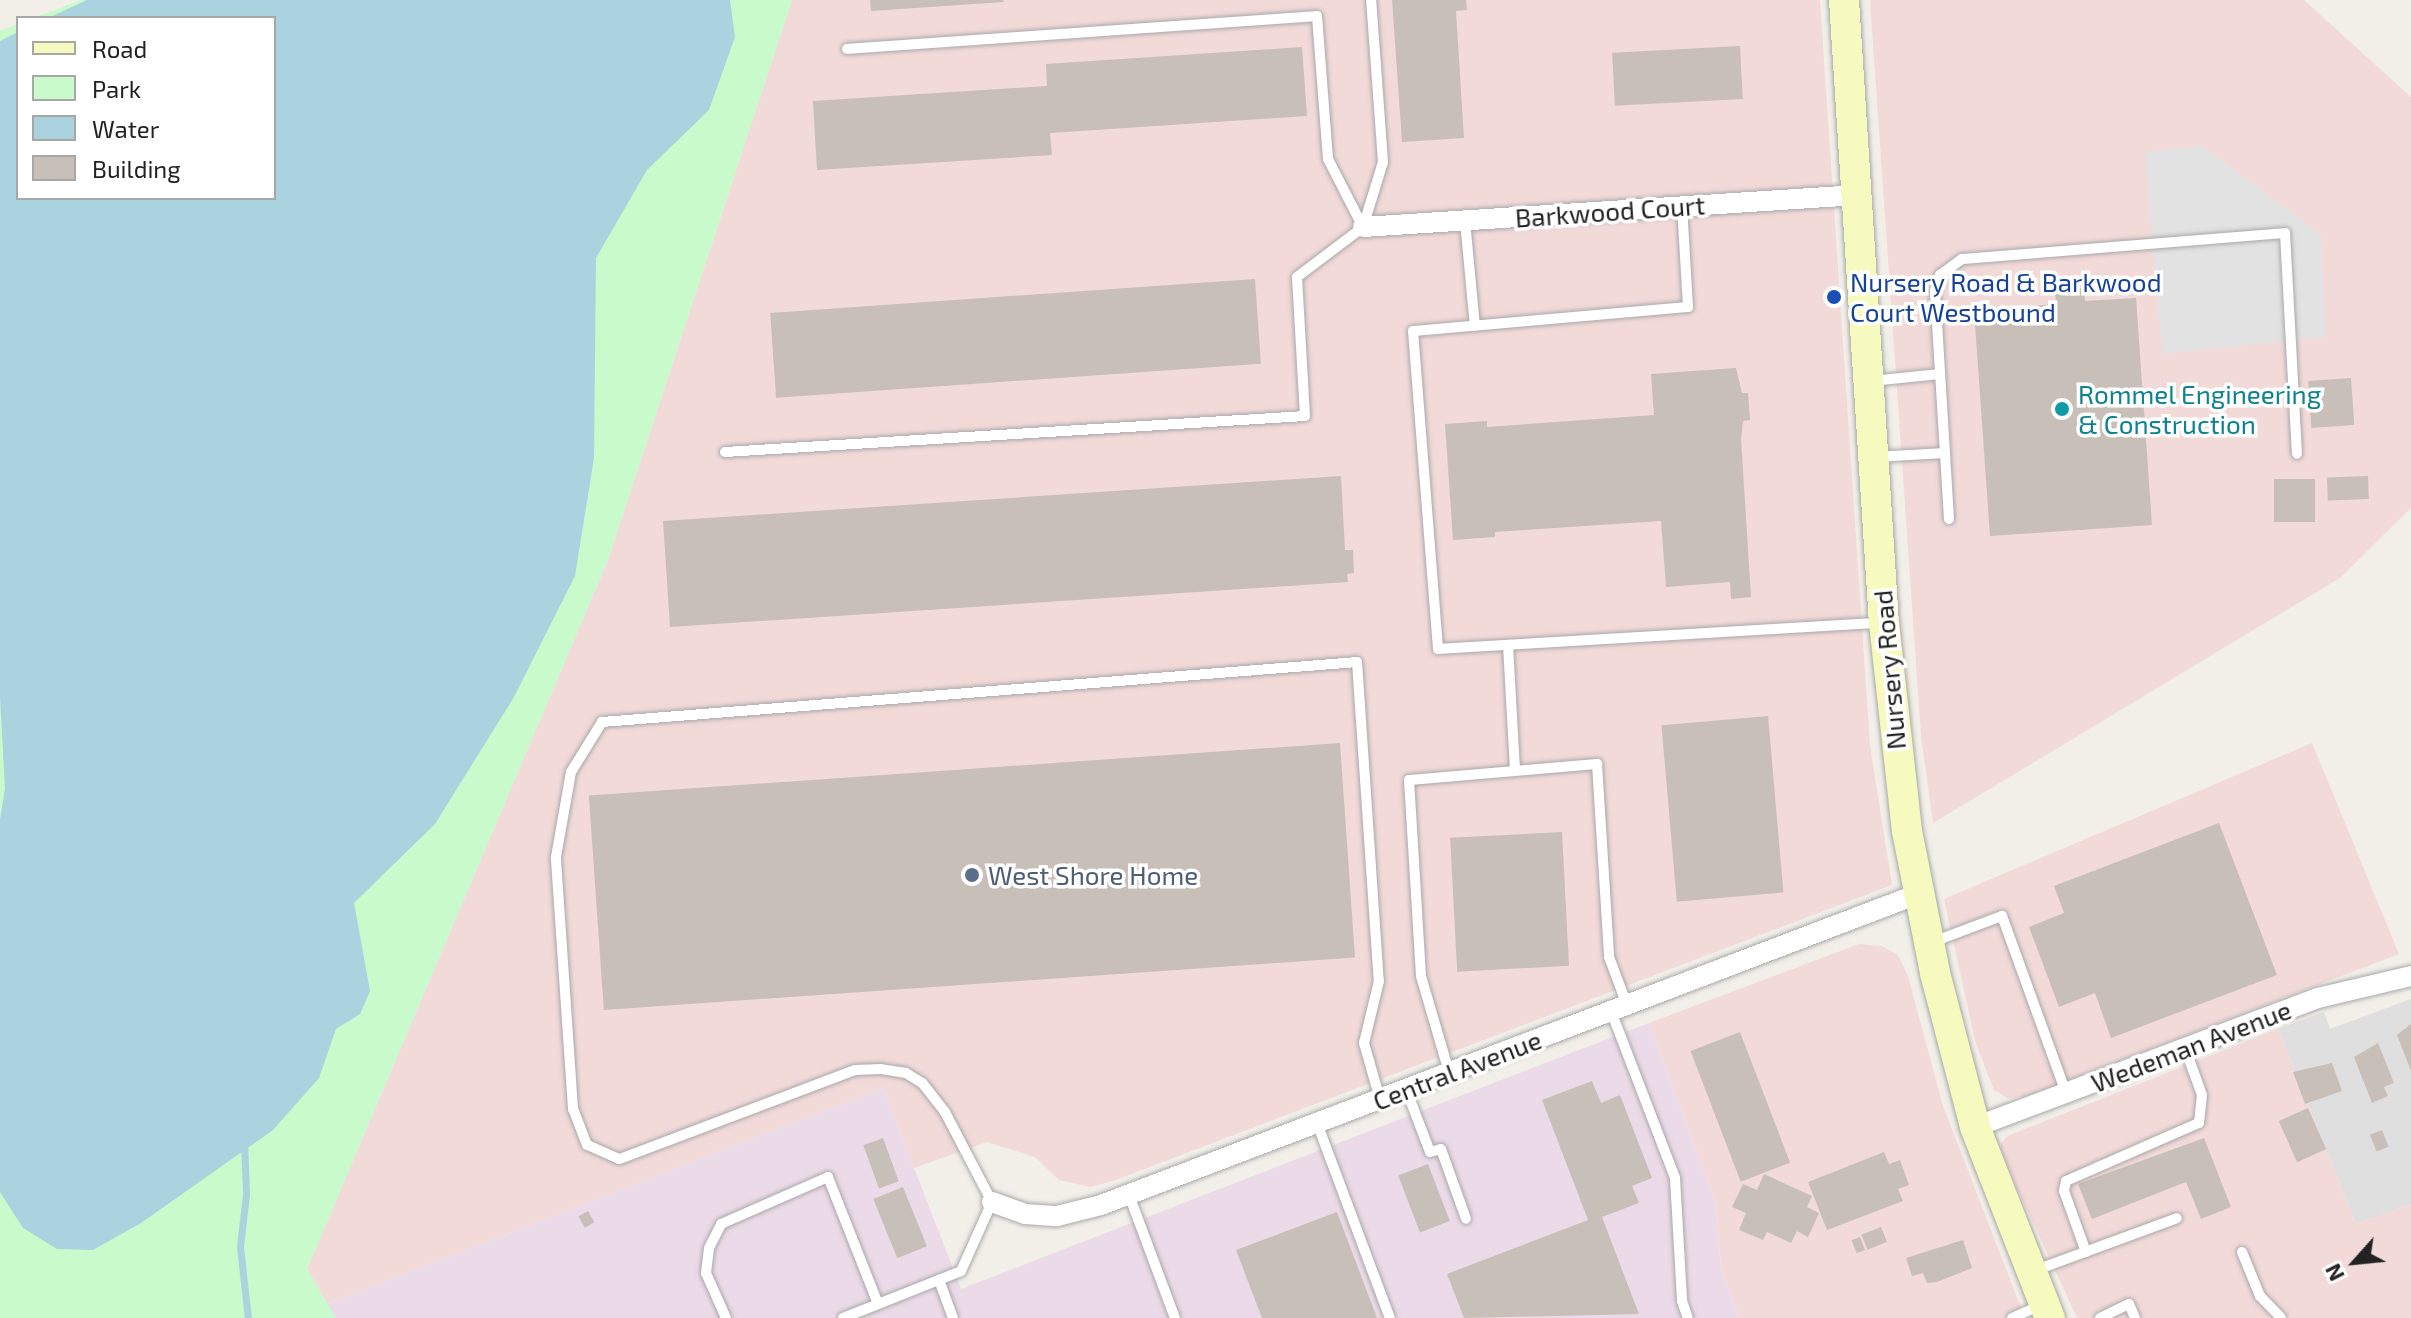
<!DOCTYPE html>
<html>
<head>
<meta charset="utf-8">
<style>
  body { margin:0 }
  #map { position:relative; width:2411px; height:1318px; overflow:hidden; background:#f2efe9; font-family:"Exo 2",sans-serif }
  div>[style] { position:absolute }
  .residential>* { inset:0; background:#e0dfdf }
  .commercial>* { inset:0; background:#f2dad9 }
  .industrial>* { inset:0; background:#ebdbe8 }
  .park>* { inset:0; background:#c8facc }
  .parking>* { inset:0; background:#e2e2e2 }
  .water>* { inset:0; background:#aad3df }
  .stream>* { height:7px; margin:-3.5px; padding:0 3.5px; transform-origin:3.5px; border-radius:3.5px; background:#aad3df }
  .building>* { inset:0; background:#c7bfb8; transform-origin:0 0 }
  .roads { filter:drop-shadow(0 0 2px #a9a9a9) drop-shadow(0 0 2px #a9a9a9) }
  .service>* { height:10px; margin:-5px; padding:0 5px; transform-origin:5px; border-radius:5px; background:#fff }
  .minor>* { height:20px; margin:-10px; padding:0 10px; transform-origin:10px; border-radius:10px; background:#fff }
  .secondary>* { height:30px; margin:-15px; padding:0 15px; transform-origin:15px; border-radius:15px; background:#f7fabf }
  .dots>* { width:22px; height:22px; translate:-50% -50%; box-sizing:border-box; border:4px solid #fff; border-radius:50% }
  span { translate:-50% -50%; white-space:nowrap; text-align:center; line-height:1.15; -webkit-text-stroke:7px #fff; paint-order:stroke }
  .street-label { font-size:26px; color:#222 }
  .transit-label { font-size:26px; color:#164399 }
  .left { translate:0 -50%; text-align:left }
  .culture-label { font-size:26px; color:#0d838f }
  .service-label { font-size:26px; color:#4e5e75 }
  .legend { position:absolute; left:16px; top:16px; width:260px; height:184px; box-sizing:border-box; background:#fff; border:2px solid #a7a7a7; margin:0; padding:10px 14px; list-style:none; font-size:24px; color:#222 }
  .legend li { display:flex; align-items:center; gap:16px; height:40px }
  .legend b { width:40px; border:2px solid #a7a7a7 }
  .north { position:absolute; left:2315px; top:1222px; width:80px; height:80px; -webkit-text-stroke:6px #fff; paint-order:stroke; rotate:243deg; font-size:22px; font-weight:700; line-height:32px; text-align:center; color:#222 }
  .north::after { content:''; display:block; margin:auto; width:28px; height:36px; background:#222; clip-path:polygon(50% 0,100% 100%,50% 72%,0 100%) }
</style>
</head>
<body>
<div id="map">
  <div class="residential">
    <div style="clip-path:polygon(2411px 999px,2411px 1204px,2356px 1224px,2278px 1029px,2324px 1012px,2330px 1029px)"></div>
  </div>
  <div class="commercial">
    <div style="clip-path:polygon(792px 0,1820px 0,1870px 745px,1892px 885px,1113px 1181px,1090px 1187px,1059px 1180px,1035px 1157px,987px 1142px,914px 1168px,883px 1088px,327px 1304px,307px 1269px,608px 560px)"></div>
    <div style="clip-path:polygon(1870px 0,2304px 0,2411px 97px,2411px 508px,2340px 578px,1933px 823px,1921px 736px)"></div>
    <div style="clip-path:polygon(2312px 743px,2399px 954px,2027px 1096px,2007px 1098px,1994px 1090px,1975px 1041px,1944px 899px)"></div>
    <div style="clip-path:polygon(1859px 944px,1882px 946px,1898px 955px,1908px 976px,1943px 1106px,2025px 1318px,1739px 1318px,1721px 1269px,1716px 1204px,1649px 1023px)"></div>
    <div style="clip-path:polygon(2278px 1029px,2356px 1224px,2411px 1204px,2411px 1318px,2077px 1318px,2001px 1153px,2001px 1143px,2007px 1136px)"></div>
  </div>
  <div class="industrial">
    <div style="clip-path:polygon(1649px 1023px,1716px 1204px,1721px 1269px,1739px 1318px,336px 1318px,327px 1304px,883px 1088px,961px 1289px)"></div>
  </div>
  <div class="park">
    <div style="clip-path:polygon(81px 0,792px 0,608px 560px,307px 1269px,336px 1318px,0 1318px,0 31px,18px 24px,18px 198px,274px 198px,274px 18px,33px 18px)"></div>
  </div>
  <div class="parking">
    <div style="clip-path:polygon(2202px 146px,2321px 234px,2326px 337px,2162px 354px,2145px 152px)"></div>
  </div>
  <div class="water">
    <div style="clip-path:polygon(87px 0,730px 0,735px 37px,709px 110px,647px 170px,596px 258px,594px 458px,575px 576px,514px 697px,435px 824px,354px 903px,370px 991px,360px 1014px,336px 1029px,319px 1078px,273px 1130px,141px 1223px,93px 1250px,57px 1249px,23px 1228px,0 1192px,0 819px,5px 789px,0 697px,0 41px,18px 32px,18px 198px,274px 198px,274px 18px,48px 18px)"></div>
  </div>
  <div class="stream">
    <div style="left:244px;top:1141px;width:53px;rotate:87.8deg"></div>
    <div style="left:246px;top:1194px;width:53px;rotate:96.5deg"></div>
    <div style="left:240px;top:1247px;width:71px;rotate:83.6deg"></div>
  </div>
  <div class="building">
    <div style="clip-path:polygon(870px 0,1003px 0,1004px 2px,871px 11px)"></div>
    <div style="clip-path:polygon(1392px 0,1466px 0,1467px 10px,1456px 11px,1464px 138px,1402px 142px)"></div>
    <div style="left:1740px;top:46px;width:53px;height:128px;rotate:87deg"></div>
    <div style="clip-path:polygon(1302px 47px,1307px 116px,1050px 133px,1052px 155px,817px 170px,813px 101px,1047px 86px,1046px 64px)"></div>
    <div style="left:1255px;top:279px;width:85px;height:486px;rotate:86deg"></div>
    <div style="clip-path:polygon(2084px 288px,2085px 301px,2136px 298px,2152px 525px,1990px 536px,1974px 310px,2056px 304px,2055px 290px)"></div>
    <div style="clip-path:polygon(1736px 368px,1742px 393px,1748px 393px,1750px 420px,1743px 421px,1741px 439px,1751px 597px,1731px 599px,1730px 582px,1666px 587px,1661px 521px,1495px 532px,1495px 537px,1453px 540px,1445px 424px,1487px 421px,1487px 427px,1654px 415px,1651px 374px)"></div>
    <div style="left:2351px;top:378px;width:47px;height:43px;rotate:86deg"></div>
    <div style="clip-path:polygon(1341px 476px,1345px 550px,1353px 550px,1354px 573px,1347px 574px,1348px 582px,670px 627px,663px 521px)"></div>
    <div style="left:2368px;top:476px;width:23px;height:41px;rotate:88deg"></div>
    <div style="left:2274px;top:479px;width:41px;height:43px"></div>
    <div style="left:1768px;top:716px;width:177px;height:107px;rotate:85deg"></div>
    <div style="left:1340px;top:743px;width:215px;height:753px;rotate:86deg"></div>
    <div style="clip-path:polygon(2219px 823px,2277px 975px,2111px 1038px,2095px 993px,2059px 1007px,2029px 927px,2064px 913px,2054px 886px)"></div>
    <div style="left:1562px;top:832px;width:134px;height:112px;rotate:87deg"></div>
    <div style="clip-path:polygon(2411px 1024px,2411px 1071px,2397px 1035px)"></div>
    <div style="left:1740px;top:1032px;width:140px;height:53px;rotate:69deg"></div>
    <div style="clip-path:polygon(2378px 1043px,2394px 1083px,2384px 1087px,2388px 1096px,2372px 1103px,2354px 1057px)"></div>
    <div style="clip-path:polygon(2332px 1063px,2342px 1091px,2305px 1104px,2293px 1072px)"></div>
    <div style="clip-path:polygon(1592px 1081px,1601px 1103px,1620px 1095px,1652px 1178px,1632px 1186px,1639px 1203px,1602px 1217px,1639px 1314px,1464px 1318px,1447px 1274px,1588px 1220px,1542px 1100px)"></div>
    <div style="left:2308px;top:1108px;width:45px;height:32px;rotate:66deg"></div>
    <div style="left:2382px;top:1130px;width:18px;height:13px;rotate:68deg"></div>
    <div style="left:883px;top:1138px;width:46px;height:21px;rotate:70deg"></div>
    <div style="clip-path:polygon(2204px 1138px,2231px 1207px,2201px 1219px,2186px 1182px,2092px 1219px,2078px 1184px)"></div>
    <div style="clip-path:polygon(1884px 1152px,1889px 1164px,1900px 1160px,1909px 1185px,1898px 1189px,1903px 1201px,1827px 1230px,1808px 1182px)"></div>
    <div style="left:1428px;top:1164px;width:61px;height:32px;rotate:69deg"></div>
    <div style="clip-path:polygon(1764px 1174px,1812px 1196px,1807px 1207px,1819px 1213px,1808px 1237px,1797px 1231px,1791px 1243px,1767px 1232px,1763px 1240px,1739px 1230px,1746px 1213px,1732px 1207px,1743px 1184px,1757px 1190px)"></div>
    <div style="left:903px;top:1187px;width:64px;height:32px;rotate:68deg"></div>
    <div style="left:588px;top:1211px;width:13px;height:11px;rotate:61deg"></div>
    <div style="clip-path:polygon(1337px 1212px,1377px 1318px,1262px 1318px,1236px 1250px)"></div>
    <div style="left:1881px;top:1227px;width:16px;height:21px;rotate:68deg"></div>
    <div style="left:1860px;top:1237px;width:14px;height:9px;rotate:69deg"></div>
    <div style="clip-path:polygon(1963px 1240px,1972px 1268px,1937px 1282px,1927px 1283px,1923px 1273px,1912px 1276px,1906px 1258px)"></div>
  </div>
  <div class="roads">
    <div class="service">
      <div style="left:847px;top:49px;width:471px;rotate:-4deg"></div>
      <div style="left:1317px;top:16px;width:143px;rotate:85.6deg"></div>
      <div style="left:1328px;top:159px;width:76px;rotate:62.8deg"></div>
      <div style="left:1682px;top:206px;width:101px;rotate:86.6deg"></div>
      <div style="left:1688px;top:307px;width:276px;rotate:175deg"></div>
      <div style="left:1413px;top:331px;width:319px;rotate:85.5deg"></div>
      <div style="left:1438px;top:649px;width:445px;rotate:-3.4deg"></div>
      <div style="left:1465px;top:221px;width:105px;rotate:84.6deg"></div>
      <div style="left:1871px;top:381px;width:69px;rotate:-5.8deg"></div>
      <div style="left:725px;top:452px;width:581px;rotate:-3.55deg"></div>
      <div style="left:1305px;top:416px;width:139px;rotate:-93.3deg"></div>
      <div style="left:1297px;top:277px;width:83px;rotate:-37.1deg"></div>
      <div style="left:1363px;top:227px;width:68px;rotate:-72.9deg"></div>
      <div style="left:1383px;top:162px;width:162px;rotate:-94.2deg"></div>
      <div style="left:1875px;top:457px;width:70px;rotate:-3.3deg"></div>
      <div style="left:1949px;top:519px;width:229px;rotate:-93.5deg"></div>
      <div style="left:1935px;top:290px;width:16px;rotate:-72deg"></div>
      <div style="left:1940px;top:275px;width:27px;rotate:-36deg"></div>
      <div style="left:1962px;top:259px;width:324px;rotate:-4.6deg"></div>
      <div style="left:2285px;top:233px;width:221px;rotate:86.9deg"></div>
      <div style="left:1508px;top:645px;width:126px;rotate:86.8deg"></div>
      <div style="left:1930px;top:943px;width:77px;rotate:-20.6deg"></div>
      <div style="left:2002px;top:916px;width:188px;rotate:70.1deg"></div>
      <div style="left:1611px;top:1011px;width:179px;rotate:69deg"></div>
      <div style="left:1675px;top:1178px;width:123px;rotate:86.7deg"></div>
      <div style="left:1682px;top:1301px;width:18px;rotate:71deg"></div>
      <div style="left:1449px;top:1072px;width:100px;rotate:-106.3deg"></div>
      <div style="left:1421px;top:976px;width:196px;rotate:-93.5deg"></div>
      <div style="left:1409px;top:780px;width:189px;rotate:-4.9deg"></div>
      <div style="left:1597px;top:764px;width:193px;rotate:86.4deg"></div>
      <div style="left:1609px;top:957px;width:51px;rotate:69.4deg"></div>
      <div style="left:1406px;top:1089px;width:67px;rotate:69.1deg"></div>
      <div style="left:1430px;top:1152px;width:11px;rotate:-15deg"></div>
      <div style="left:1441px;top:1149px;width:74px;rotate:70.3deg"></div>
      <div style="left:1317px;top:1123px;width:208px;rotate:69.5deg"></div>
      <div style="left:1129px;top:1195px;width:131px;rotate:69.5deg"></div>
      <div style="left:2086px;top:1252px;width:65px;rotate:-109.8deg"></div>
      <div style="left:2064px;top:1191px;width:10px;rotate:-79deg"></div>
      <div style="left:2066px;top:1181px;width:145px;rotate:-23.6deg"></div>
      <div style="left:2199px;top:1123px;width:28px;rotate:-84deg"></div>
      <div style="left:2202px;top:1095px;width:50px;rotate:-109.9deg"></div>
      <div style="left:2242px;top:1252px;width:48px;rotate:67.8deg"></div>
      <div style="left:2260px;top:1296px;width:30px;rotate:46deg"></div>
      <div style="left:2036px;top:1270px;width:150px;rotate:-20.2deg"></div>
      <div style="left:939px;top:1280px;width:40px;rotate:69.8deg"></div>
      <div style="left:726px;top:1318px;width:49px;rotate:-114deg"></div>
      <div style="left:706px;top:1273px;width:25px;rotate:-83deg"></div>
      <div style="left:709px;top:1248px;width:27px;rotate:-63deg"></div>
      <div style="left:721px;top:1224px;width:117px;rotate:-23.7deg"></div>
      <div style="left:828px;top:1177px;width:136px;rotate:68.5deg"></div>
      <div style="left:843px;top:1318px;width:127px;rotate:-21.7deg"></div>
      <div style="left:961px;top:1271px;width:76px;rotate:-65.8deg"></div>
      <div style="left:992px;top:1202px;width:102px;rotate:-117.6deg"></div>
      <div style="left:945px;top:1112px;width:37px;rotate:-128deg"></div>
      <div style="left:922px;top:1083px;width:19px;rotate:-148deg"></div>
      <div style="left:906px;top:1073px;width:25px;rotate:-171deg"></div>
      <div style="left:881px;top:1069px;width:26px;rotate:178deg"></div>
      <div style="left:855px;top:1070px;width:252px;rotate:159.3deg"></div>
      <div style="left:619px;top:1159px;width:35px;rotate:-156deg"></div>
      <div style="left:587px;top:1145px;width:39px;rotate:-111deg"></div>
      <div style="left:573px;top:1109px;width:253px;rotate:-93.9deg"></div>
      <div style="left:556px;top:857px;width:86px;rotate:-80deg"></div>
      <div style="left:571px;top:772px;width:59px;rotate:-58.2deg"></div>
      <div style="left:602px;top:722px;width:757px;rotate:-4.54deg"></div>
      <div style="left:1357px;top:662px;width:320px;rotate:86.1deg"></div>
      <div style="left:1379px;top:981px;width:64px;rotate:103.6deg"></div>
      <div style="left:1364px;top:1043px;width:58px;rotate:74.1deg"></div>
      <div style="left:2012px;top:1318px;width:32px;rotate:-24deg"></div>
      <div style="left:2100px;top:1318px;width:32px;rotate:-26deg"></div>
      <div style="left:2129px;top:1304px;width:15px;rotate:67deg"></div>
    </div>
    <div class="minor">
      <div style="left:1363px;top:227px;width:496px;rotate:-3.7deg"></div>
      <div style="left:1975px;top:1127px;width:366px;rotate:-20.6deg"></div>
      <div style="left:2318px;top:998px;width:96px;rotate:-13.3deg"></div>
      <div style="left:992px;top:1202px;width:35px;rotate:20deg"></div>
      <div style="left:1025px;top:1214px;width:32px;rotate:4deg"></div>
      <div style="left:1057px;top:1216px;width:45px;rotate:-14deg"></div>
      <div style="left:1101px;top:1205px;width:874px;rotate:-20.84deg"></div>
    </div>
    <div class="secondary">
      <div style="left:1844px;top:0;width:624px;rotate:86.33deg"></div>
      <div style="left:1884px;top:623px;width:209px;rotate:83.7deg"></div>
      <div style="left:1907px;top:831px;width:145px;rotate:78.8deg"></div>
      <div style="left:1935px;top:973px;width:159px;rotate:75.4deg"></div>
      <div style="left:1975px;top:1127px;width:205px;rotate:68.6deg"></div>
    </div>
  </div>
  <div class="dots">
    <div style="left:1834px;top:297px;background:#1a4fb4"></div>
    <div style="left:2062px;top:409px;background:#0f9aa8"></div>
    <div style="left:972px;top:875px;background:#5c6f8a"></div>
  </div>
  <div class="street-label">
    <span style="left:1610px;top:211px;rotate:-4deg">Barkwood Court</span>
    <span style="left:1889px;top:670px;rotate:-95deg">Nursery Road</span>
    <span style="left:2191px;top:1046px;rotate:-21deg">Wedeman Avenue</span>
    <span style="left:1457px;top:1070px;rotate:-21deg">Central Avenue</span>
  </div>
  <div class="transit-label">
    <span class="left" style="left:1850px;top:297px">Nursery Road &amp; Barkwood<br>Court Westbound</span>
  </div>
  <div class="culture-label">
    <span class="left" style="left:2078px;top:409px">Rommel Engineering<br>&amp; Construction</span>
  </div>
  <div class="service-label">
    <span class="left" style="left:988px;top:875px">West Shore Home</span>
  </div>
  <ul class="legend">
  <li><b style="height:10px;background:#f7fabf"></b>Road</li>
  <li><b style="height:22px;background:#c8facc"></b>Park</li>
  <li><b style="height:22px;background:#aad3df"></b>Water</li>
  <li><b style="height:22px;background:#c7bfb8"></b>Building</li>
  </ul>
  <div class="north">N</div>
</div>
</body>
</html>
